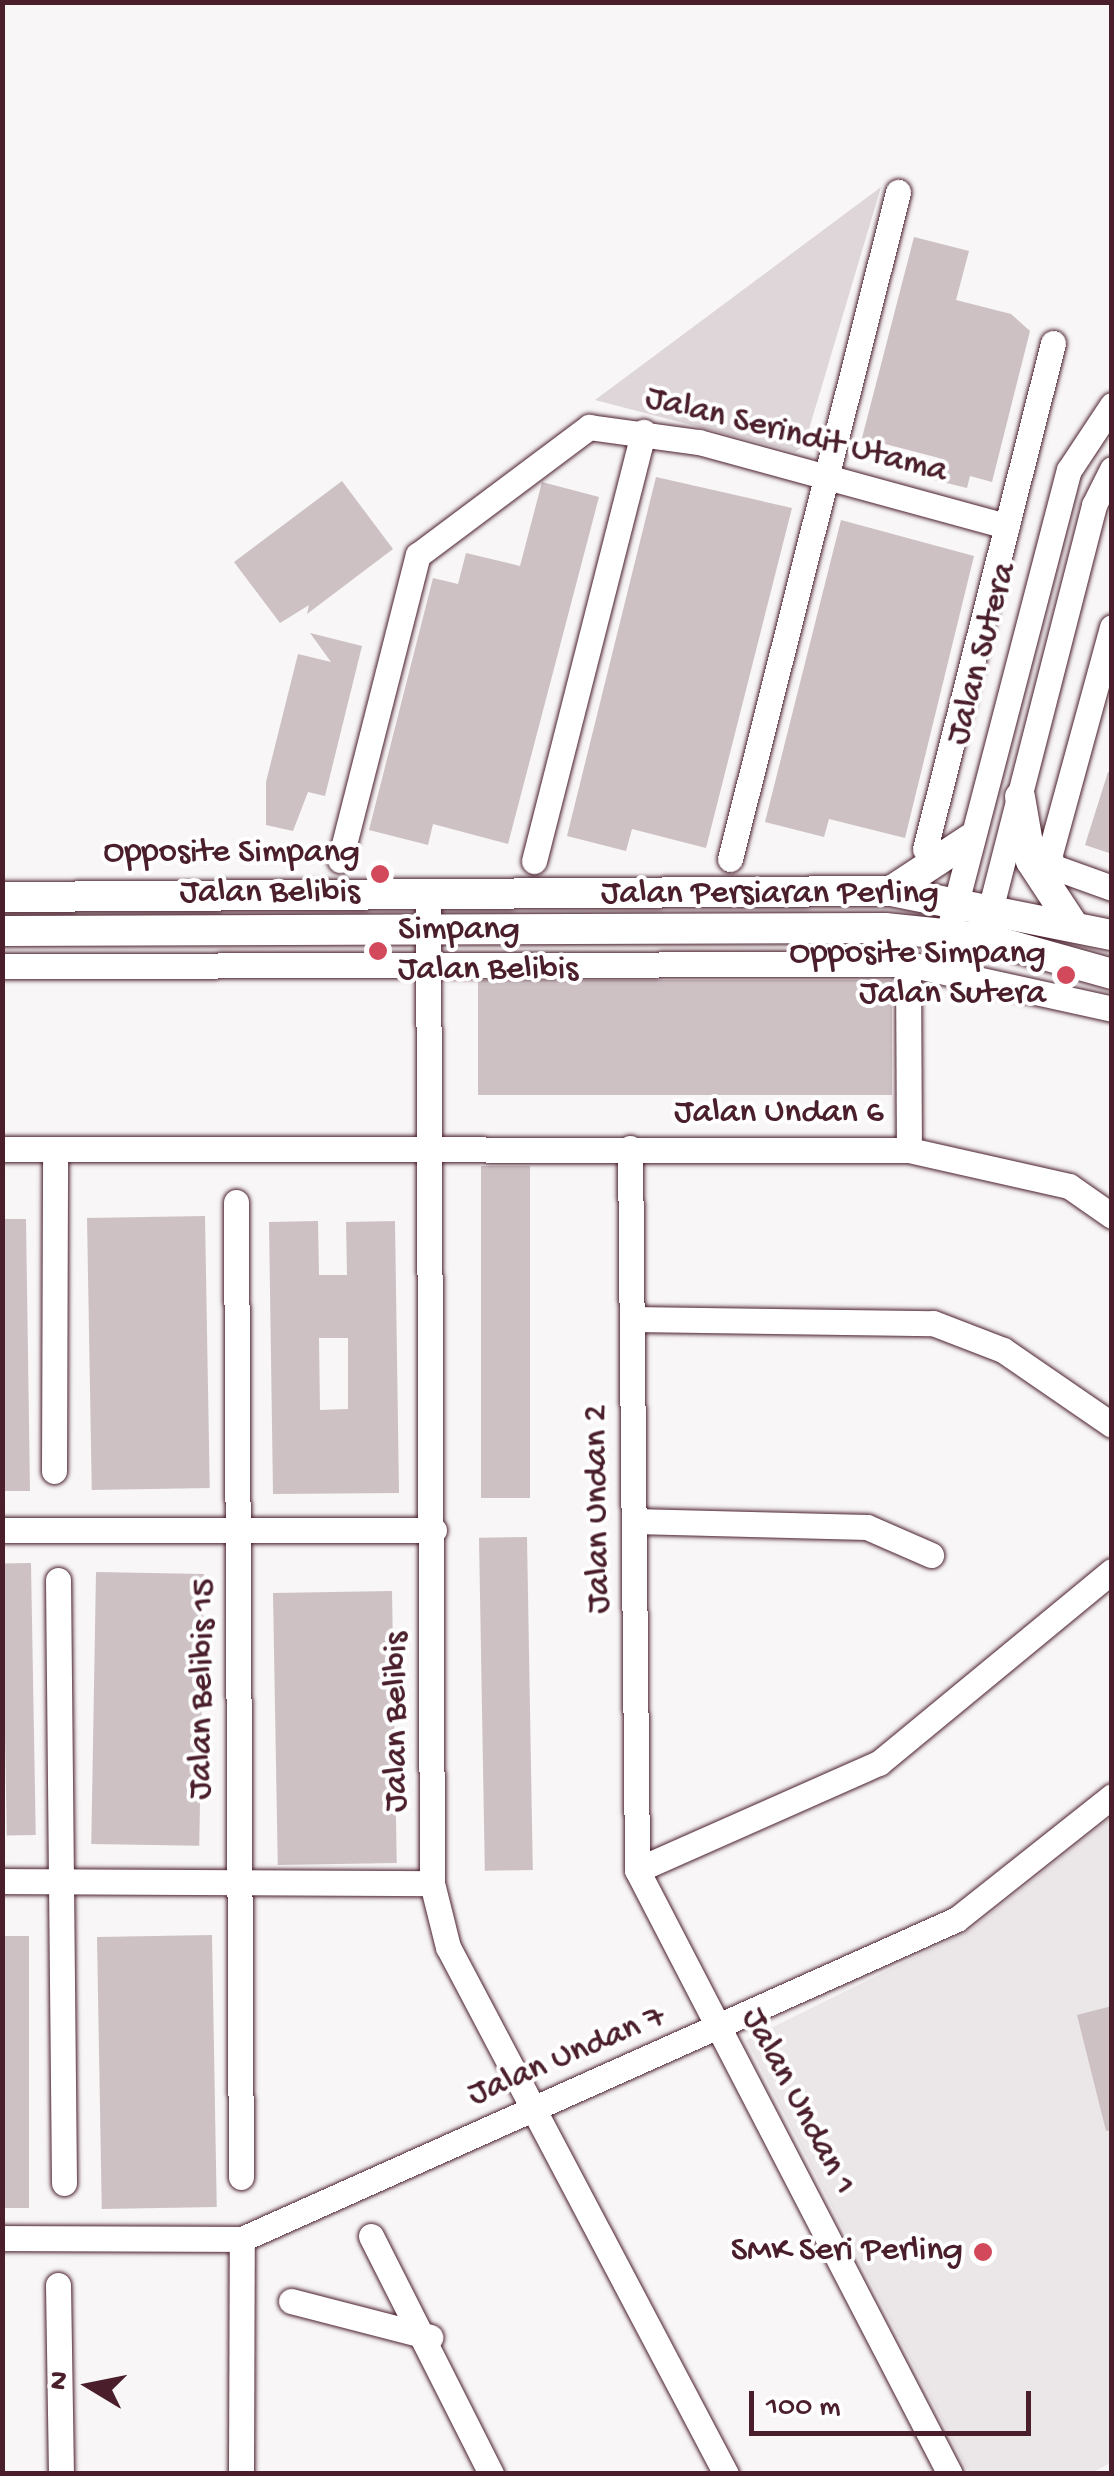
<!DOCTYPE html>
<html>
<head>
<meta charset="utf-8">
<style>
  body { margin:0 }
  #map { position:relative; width:1114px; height:2476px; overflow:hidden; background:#f8f6f7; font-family:"Gochi Hand",sans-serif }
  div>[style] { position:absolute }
  .built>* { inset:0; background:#ebe6e8 }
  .green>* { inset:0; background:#ded6d9 }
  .building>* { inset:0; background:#cdc1c4; transform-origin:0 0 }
  .roads { filter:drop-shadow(0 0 2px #4a1f2b) drop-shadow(0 0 2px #4a1f2b) }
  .minor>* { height:25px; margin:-12.5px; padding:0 12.5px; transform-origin:12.5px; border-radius:12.5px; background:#fff }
  .major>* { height:30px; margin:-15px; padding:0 15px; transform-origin:15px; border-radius:15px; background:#fff }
  .dots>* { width:28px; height:28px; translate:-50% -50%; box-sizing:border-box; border:5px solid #fff; border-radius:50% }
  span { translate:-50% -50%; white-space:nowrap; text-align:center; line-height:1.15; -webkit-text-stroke:8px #fff; paint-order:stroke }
  .street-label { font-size:35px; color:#4a1f2b }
  .poi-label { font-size:35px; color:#4a1f2b }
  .right { translate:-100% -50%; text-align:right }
  .left { translate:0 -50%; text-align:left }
  .frame { position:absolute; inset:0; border:5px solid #4a1f2b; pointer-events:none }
  .north { position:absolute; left:40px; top:2336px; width:100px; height:100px; -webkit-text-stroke:8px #fff; paint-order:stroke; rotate:280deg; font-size:28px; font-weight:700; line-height:40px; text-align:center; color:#4a1f2b }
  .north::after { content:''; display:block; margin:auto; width:35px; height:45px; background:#4a1f2b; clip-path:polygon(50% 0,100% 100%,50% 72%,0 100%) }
  .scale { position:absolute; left:749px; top:2391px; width:282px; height:45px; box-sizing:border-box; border:5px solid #4a1f2b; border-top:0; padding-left:12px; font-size:30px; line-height:35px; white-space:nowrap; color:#4a1f2b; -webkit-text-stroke:8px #fff; paint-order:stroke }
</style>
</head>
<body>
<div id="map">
  <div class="built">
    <div style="clip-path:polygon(1111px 1817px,1111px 2463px,1091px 2473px,969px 2473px,746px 2040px,970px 1930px)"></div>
  </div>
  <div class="green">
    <div style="clip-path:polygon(881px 187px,804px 446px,795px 452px,595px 400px)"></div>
  </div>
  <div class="building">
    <div style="clip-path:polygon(914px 237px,969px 251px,956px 300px,1011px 314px,1030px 331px,992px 482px,970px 476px,967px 488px,934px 480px,939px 458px,862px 438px)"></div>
    <div style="clip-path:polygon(656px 477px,792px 508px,706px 848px,632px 829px,626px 851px,567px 836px)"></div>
    <div style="clip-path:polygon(342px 481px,393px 549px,307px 614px,309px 605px,280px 623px,234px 562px)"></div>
    <div style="clip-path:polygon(542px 482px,599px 497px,508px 844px,433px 824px,428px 845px,369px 830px,433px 578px,458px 584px,466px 553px,520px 566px)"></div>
    <div style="clip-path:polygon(841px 520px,974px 556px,905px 838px,829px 819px,824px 837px,765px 822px)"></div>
    <div style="clip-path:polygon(310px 633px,362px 646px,325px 796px,308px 792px,293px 831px,266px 825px,266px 782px,298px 654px,331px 662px)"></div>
    <div style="clip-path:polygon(1108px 772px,1112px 773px,1112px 854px,1085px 845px)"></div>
    <div style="left:892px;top:980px;width:115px;height:414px;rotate:90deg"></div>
    <div style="left:481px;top:1166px;width:49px;height:332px"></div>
    <div style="left:205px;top:1216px;width:272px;height:118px;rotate:89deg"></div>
    <div style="clip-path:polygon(2px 1219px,26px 1219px,30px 1491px,2px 1491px)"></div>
    <div style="clip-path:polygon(evenodd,318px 1221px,319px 1275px,347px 1275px,346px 1222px,395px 1221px,399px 1493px,273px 1494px,269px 1222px,318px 1221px,319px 1338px,348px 1338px,348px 1409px,320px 1410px,319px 1338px)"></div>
    <div style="left:527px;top:1537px;width:333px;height:48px;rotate:89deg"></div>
    <div style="left:31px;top:1563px;width:272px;height:29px;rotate:89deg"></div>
    <div style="left:96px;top:1572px;width:108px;height:272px;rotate:1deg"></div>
    <div style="left:392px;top:1591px;width:272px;height:119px;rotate:89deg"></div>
    <div style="left:212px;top:1935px;width:272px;height:115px;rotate:89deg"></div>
    <div style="left:2px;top:1936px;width:27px;height:272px"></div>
    <div style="clip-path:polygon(1112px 2006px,1112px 2130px,1106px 2131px,1077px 2015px)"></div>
  </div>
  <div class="roads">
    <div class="minor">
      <div style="left:1112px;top:627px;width:235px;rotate:105.3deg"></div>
      <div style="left:1050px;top:854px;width:12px;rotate:85deg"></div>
      <div style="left:1051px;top:866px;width:65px;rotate:19.8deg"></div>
      <div style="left:925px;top:849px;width:522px;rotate:-75.8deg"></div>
      <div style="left:730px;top:859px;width:688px;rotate:-75.86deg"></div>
      <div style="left:340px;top:860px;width:315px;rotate:-75.7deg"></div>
      <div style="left:418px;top:555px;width:214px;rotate:-36.8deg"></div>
      <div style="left:589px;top:427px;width:111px;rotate:7.8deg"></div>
      <div style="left:699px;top:442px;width:319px;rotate:15.3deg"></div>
      <div style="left:534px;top:861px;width:443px;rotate:-75.7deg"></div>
      <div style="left:428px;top:899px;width:984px;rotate:89.77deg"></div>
      <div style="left:432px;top:1883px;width:66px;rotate:76deg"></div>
      <div style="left:448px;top:1947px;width:596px;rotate:62.19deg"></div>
      <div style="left:951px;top:922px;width:467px;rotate:-75.4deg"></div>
      <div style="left:1069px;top:470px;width:78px;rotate:-56.5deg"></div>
      <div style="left:986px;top:926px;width:435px;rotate:-75.6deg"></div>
      <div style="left:1094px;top:505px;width:40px;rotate:-63.4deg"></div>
      <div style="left:908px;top:964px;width:186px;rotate:89.7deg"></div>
      <div style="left:2px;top:966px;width:906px;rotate:-0.13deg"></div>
      <div style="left:908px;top:964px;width:209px;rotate:12.4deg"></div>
      <div style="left:630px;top:1148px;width:722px;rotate:89.44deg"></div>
      <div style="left:637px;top:1870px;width:680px;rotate:62.61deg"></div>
      <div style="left:2px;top:1149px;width:907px;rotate:0.06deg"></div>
      <div style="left:909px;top:1150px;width:164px;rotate:12.7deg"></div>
      <div style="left:1069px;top:1186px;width:52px;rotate:34.9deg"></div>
      <div style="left:236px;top:1202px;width:975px;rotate:89.71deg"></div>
      <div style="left:632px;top:1319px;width:301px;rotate:0.8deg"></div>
      <div style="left:933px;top:1323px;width:75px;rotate:21.1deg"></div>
      <div style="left:1003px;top:1350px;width:132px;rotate:34.5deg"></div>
      <div style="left:54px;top:1471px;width:322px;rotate:-89.8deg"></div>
      <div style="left:634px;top:1521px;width:233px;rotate:1.5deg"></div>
      <div style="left:867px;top:1527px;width:70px;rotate:23.6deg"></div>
      <div style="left:2px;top:1530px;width:432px"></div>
      <div style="left:58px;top:1580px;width:603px;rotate:89.43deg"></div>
      <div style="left:637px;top:1870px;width:265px;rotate:-23.9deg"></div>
      <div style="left:879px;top:1763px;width:302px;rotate:-39.5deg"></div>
      <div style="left:2px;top:1881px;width:430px;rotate:0.3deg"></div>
      <div style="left:371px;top:2236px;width:267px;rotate:63.2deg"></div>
      <div style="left:2px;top:2238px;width:240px;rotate:0.2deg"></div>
      <div style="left:242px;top:2239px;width:783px;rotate:-24.11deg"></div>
      <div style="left:957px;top:1919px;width:198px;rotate:-38.4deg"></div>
      <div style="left:58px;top:2285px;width:189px;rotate:89.1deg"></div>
      <div style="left:291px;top:2301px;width:144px;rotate:14.5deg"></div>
      <div style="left:241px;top:2474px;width:235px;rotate:-89.8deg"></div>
    </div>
    <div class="major">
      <div style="left:1020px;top:797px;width:65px;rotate:80.2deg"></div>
      <div style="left:1031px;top:861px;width:73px;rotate:56.7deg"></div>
      <div style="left:894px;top:889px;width:91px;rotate:-33.3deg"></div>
      <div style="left:2px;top:897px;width:889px;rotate:-0.39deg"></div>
      <div style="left:891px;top:891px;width:225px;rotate:11.3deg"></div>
      <div style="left:2px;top:931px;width:883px;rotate:-0.19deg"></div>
      <div style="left:885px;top:928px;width:100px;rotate:5.8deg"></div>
      <div style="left:984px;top:938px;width:133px;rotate:15.7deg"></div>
    </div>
  </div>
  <div class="dots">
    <div style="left:380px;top:874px;background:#d1495b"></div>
    <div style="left:378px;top:951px;background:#d1495b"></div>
    <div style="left:1066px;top:975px;background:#d1495b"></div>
    <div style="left:983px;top:2252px;background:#d1495b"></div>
  </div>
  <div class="street-label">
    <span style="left:796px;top:436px;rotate:14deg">Jalan Serindit Utama</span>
    <span style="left:983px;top:654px;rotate:-75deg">Jalan Sutera</span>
    <span style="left:770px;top:895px">Jalan Persiaran Perling</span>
    <span style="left:779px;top:1114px">Jalan Undan 6</span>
    <span style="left:599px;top:1509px;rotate:-91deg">Jalan Undan 2</span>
    <span style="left:204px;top:1689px;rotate:-89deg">Jalan Belibis 15</span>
    <span style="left:398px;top:1722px;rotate:-90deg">Jalan Belibis</span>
    <span style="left:567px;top:2057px;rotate:-23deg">Jalan Undan 7</span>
    <span style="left:797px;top:2102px;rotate:62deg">Jalan Undan 1</span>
  </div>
  <div class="poi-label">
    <span class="right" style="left:360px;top:874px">Opposite Simpang<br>Jalan Belibis</span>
    <span class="left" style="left:398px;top:951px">Simpang<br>Jalan Belibis</span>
    <span class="right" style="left:1046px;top:975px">Opposite Simpang<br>Jalan Sutera</span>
    <span class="right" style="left:963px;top:2252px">SMK Seri Perling</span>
  </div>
  <div class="frame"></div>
  <div class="north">N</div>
  <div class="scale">100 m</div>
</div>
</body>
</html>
